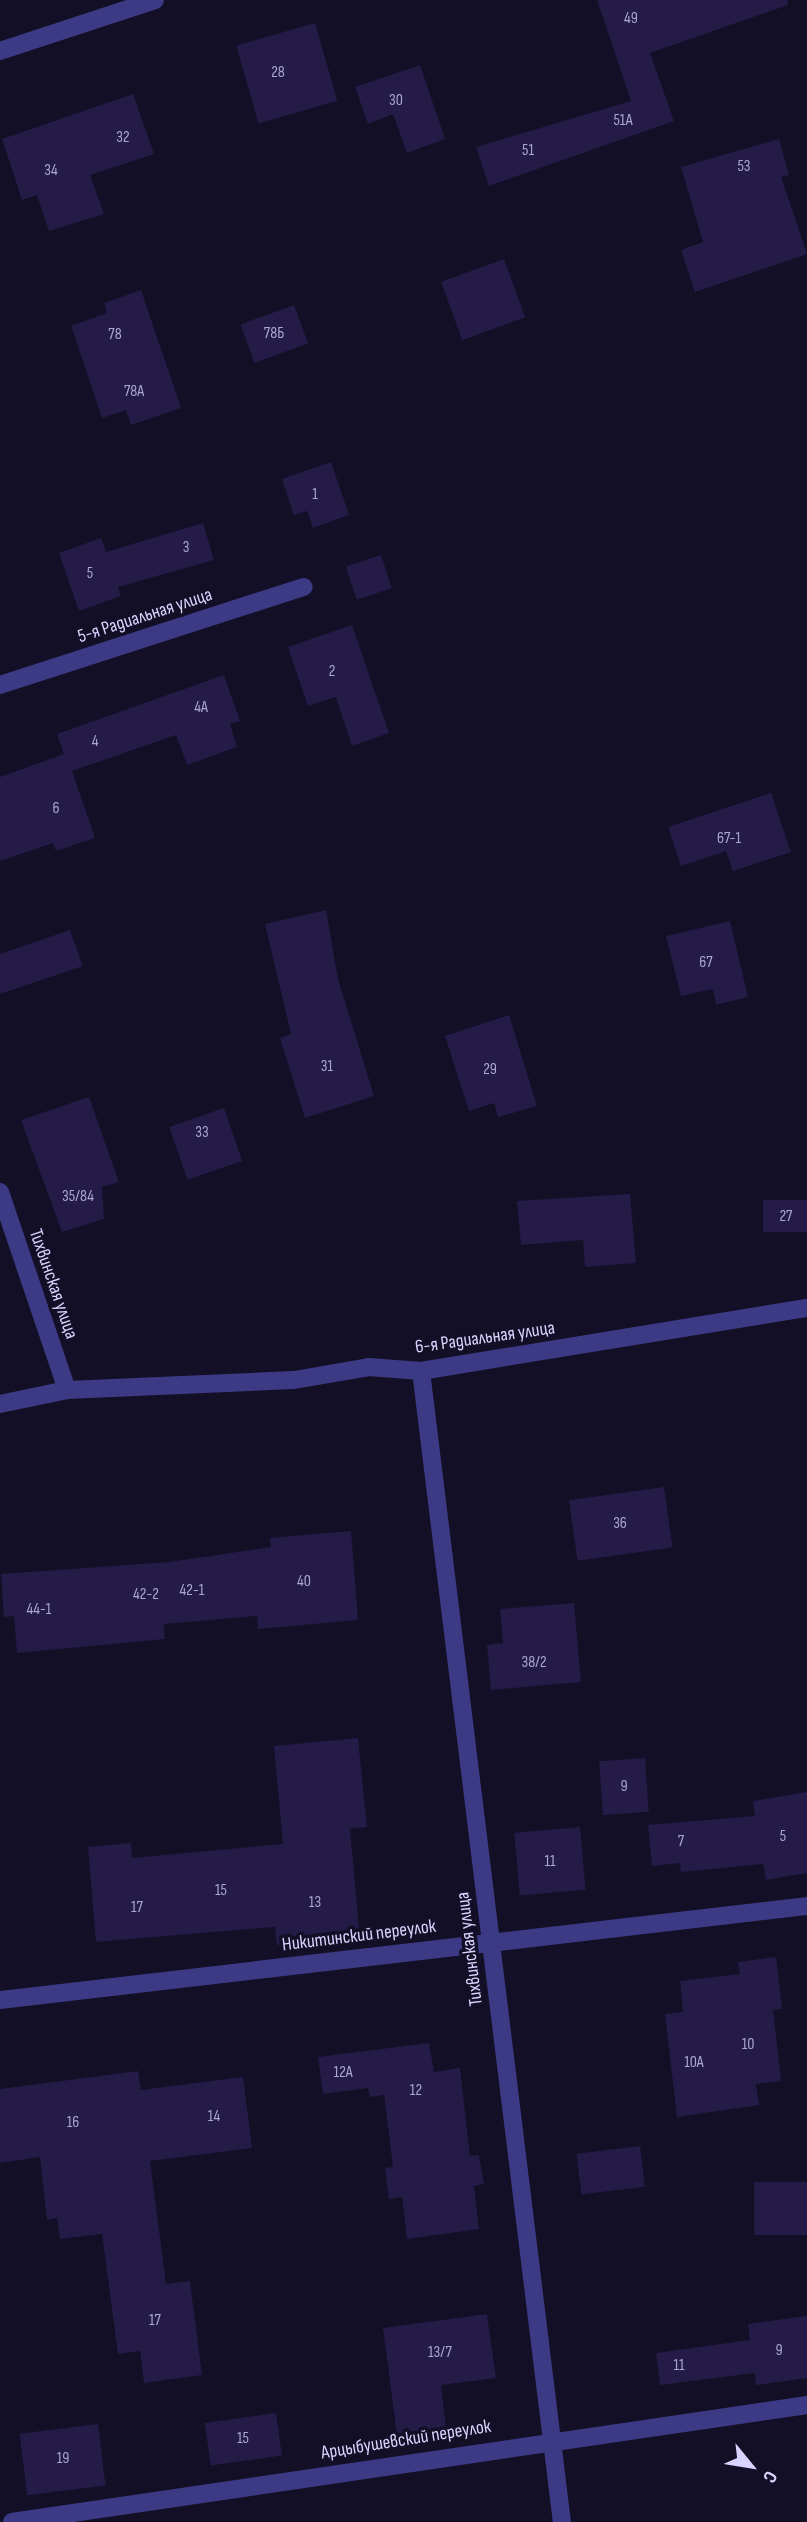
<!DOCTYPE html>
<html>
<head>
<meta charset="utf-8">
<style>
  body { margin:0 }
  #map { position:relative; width:807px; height:2522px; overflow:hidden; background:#130f26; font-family:"Sofia Sans Condensed",sans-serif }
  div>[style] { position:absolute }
  .building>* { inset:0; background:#241b47; transform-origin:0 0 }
  .minor>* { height:18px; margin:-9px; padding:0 9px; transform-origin:9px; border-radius:9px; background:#3d3a85 }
  .tertiary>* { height:18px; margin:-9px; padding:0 9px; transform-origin:9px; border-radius:9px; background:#3d3a85 }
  span { translate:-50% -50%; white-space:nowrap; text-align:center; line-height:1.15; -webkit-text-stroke:7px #130f26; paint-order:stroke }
  .number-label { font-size:16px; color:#aca6d1 }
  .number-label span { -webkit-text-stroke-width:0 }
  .street-label { font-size:19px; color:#d9d4ff }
  .north { position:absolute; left:716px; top:2431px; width:70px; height:70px; -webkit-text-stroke:5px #130f26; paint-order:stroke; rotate:120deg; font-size:19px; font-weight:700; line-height:28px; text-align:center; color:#d9d4ff }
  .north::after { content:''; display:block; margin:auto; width:24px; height:32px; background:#d9d4ff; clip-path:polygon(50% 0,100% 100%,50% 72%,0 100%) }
</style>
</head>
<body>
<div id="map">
  <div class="building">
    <div style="clip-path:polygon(597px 0,787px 0,788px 5px,650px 53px,674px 121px,489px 186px,476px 147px,631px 101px)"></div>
    <div style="left:315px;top:23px;width:81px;height:82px;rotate:74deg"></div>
    <div style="clip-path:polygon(420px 65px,445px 139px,407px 153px,393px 114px,368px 124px,355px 87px)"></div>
    <div style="clip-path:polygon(133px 94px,154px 154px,90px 175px,104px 214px,49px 231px,37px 195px,22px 200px,2px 139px)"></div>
    <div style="clip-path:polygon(779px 139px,789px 175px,781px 177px,807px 254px,695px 292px,681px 250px,703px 242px,681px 167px)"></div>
    <div style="left:504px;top:259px;width:62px;height:67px;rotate:70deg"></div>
    <div style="clip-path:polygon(141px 290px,181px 408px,131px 425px,126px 410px,102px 418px,71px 326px,107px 313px,104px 303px)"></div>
    <div style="left:294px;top:305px;width:41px;height:57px;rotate:70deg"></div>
    <div style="clip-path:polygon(331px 462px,349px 515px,313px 528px,307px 511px,294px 515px,282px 479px)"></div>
    <div style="clip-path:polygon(203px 523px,214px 560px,118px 587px,121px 596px,79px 611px,59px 553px,101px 538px,106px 552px)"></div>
    <div style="left:381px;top:555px;width:35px;height:37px;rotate:72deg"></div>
    <div style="clip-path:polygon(352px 625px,389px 733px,352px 746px,336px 697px,308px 706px,288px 647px)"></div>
    <div style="clip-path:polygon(224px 675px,240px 721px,230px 724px,237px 747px,187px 765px,176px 735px,72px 771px,95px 838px,56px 851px,53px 843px,0 861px,0 777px,64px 754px,57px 734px)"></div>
    <div style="clip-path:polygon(771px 793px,791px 852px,733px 871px,726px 851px,681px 866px,668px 827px)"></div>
    <div style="clip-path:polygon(326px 910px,338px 979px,374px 1096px,305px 1118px,280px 1038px,291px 1034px,265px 924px)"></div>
    <div style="clip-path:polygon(730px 921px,748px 997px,716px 1005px,713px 989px,681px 996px,666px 936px)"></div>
    <div style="clip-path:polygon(70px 930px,83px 966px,0 994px,0 954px)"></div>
    <div style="clip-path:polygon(509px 1015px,537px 1106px,498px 1117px,494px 1103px,469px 1111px,445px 1036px)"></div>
    <div style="clip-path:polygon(89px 1097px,119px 1182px,102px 1187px,104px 1219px,62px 1232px,21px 1120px)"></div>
    <div style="left:224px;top:1108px;width:56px;height:58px;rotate:71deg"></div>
    <div style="clip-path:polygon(630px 1194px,636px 1263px,585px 1267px,583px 1240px,521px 1245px,517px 1201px)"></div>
    <div style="left:807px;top:1200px;width:32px;height:44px;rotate:90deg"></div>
    <div style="left:664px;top:1487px;width:61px;height:96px;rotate:82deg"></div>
    <div style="clip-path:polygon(351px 1531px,358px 1620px,258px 1629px,257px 1616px,164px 1624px,165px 1639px,17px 1653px,14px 1616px,4px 1617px,1px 1574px,169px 1562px,271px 1547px,270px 1538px)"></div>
    <div style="clip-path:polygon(574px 1603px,581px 1682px,491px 1690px,487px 1645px,503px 1643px,500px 1609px)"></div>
    <div style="clip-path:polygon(358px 1738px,367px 1827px,350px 1829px,360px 1938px,277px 1945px,275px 1927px,96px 1942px,88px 1847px,131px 1843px,132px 1858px,283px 1844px,274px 1746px)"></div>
    <div style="left:645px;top:1758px;width:54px;height:46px;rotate:86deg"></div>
    <div style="clip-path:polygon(807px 1792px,807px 1873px,766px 1880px,763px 1864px,681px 1872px,680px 1863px,652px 1866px,648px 1825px,755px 1816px,753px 1801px)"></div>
    <div style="left:580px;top:1827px;width:63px;height:66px;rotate:85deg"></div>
    <div style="clip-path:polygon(776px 1957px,782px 2009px,773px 2010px,781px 2081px,756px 2084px,759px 2105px,677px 2117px,665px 2014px,683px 2012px,680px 1981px,740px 1974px,738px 1962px)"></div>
    <div style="clip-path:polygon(429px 2043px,434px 2072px,460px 2068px,470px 2156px,479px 2155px,484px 2184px,474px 2186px,479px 2229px,407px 2239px,402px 2197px,389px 2199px,385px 2168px,393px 2167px,384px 2095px,370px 2097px,368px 2088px,323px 2094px,318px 2057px)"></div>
    <div style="clip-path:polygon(138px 2071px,141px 2090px,243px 2077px,252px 2148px,150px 2161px,166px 2284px,190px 2281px,202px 2375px,144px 2383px,140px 2351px,118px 2354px,102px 2234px,60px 2239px,57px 2218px,47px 2220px,40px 2157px,0 2163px,0 2089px)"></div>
    <div style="left:640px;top:2146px;width:41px;height:64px;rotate:83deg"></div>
    <div style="left:807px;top:2182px;width:53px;height:53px;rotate:90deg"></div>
    <div style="clip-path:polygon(487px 2314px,496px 2378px,441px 2385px,446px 2428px,397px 2435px,383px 2328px)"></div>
    <div style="clip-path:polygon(807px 2316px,807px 2378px,756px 2385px,755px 2373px,660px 2385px,656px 2353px,750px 2340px,748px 2324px)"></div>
    <div style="left:276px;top:2413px;width:43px;height:72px;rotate:82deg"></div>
    <div style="left:98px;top:2424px;width:62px;height:79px;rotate:83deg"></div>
  </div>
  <div class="minor">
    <div style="left:0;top:685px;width:319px;rotate:-17.9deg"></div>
    <div style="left:0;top:1192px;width:209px;rotate:71.3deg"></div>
    <div style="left:421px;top:1371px;width:1160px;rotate:83.02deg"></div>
    <div style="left:0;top:1404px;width:68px;rotate:-11.8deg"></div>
    <div style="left:67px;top:1390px;width:227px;rotate:-2.5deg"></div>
    <div style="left:294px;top:1380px;width:76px;rotate:-9.8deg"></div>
    <div style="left:369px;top:1367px;width:52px;rotate:4.4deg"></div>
    <div style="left:421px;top:1371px;width:391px;rotate:-9.3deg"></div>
    <div style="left:0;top:2000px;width:812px;rotate:-6.64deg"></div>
    <div style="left:12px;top:2522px;width:804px;rotate:-8.37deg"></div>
  </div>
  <div class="tertiary">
    <div style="left:0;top:51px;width:163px;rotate:-18.2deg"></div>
  </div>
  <div class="number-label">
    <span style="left:631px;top:19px">49</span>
    <span style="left:278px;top:73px">28</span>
    <span style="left:396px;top:101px">30</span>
    <span style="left:623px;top:121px">51А</span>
    <span style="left:123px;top:138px">32</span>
    <span style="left:528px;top:151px">51</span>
    <span style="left:744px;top:167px">53</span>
    <span style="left:51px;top:171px">34</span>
    <span style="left:274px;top:334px">78Б</span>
    <span style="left:115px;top:335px">78</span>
    <span style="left:134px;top:392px">78А</span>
    <span style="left:315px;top:495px">1</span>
    <span style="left:186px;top:548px">3</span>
    <span style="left:90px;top:574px">5</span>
    <span style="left:332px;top:672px">2</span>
    <span style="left:201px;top:708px">4А</span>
    <span style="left:95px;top:742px">4</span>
    <span style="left:56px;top:809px">6</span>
    <span style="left:729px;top:839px">67-1</span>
    <span style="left:706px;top:963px">67</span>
    <span style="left:327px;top:1067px">31</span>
    <span style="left:490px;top:1070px">29</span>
    <span style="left:202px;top:1133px">33</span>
    <span style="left:78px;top:1197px">35/84</span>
    <span style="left:786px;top:1217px">27</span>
    <span style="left:620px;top:1524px">36</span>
    <span style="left:304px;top:1582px">40</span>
    <span style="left:192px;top:1591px">42-1</span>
    <span style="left:146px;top:1595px">42-2</span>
    <span style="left:39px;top:1610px">44-1</span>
    <span style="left:534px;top:1663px">38/2</span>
    <span style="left:624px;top:1787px">9</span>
    <span style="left:783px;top:1837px">5</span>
    <span style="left:681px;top:1842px">7</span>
    <span style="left:550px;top:1862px">11</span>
    <span style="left:221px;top:1891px">15</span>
    <span style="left:315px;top:1903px">13</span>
    <span style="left:137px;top:1908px">17</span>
    <span style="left:748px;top:2045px">10</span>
    <span style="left:694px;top:2063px">10А</span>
    <span style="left:343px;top:2073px">12А</span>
    <span style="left:416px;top:2091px">12</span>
    <span style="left:214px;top:2117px">14</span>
    <span style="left:73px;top:2123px">16</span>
    <span style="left:155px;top:2321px">17</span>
    <span style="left:779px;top:2351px">9</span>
    <span style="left:440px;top:2353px">13/7</span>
    <span style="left:679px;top:2366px">11</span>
    <span style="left:243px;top:2439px">15</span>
    <span style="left:63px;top:2459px">19</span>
  </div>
  <div class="street-label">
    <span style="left:145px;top:616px;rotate:-18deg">5-я Радиальная улица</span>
    <span style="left:53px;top:1284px;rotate:71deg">Тихвинская улица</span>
    <span style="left:485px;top:1338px;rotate:-8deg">6-я Радиальная улица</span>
    <span style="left:359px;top:1936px;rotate:-7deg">Никитинский переулок</span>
    <span style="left:470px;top:1949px;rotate:-97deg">Тихвинская улица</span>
    <span style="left:406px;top:2440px;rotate:-9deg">Арцыбушевский переулок</span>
  </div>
  <div class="north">С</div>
</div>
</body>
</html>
